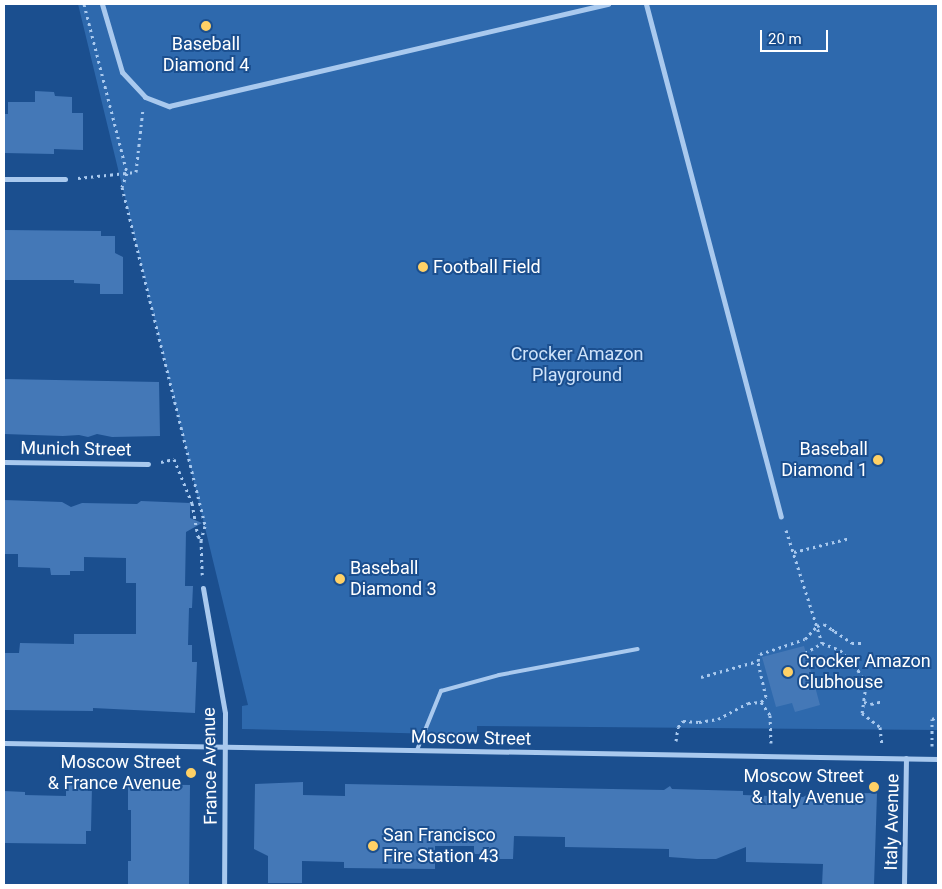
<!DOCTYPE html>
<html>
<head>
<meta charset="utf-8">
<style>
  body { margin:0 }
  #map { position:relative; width:942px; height:889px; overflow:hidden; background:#1b4f8f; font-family:Roboto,sans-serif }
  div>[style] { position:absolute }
  .green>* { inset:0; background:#2e69ad }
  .building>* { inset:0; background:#4478b7 }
  .path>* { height:3px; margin-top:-1.5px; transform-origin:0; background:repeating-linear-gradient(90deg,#a9c9ee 0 2.5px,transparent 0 6.5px) }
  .lane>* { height:4px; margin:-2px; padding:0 2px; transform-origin:2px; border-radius:2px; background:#a9c9ee }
  .street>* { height:5px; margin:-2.5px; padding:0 2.5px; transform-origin:2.5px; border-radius:2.5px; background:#a9c9ee }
  .dots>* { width:14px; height:14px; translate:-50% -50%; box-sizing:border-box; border:2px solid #1b4f8f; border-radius:50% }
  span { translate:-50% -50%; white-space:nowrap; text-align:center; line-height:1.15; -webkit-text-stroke:4px #1b4f8f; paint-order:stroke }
  .poi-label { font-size:18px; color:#fff }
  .left { translate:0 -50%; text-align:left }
  .right { translate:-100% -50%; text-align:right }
  .park-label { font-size:18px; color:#cfe3fa }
  .street-label { font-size:18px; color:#fff }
  .frame { position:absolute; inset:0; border:5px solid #fff; pointer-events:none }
  .scale { position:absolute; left:760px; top:30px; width:68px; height:22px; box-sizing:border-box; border:2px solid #fff; border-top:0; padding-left:6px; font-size:15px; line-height:18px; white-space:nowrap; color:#fff; -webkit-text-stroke:4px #1b4f8f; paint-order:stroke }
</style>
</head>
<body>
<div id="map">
  <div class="green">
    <div style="clip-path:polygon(78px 4px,938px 4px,938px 730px,477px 726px,477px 735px,242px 729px,242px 706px,248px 705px)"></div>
  </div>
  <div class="building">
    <div style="clip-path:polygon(35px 91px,54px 92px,55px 96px,72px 97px,72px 113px,83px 113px,83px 150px,54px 149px,54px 154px,4px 153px,4px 114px,8px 114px,8px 102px,35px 102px)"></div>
    <div style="clip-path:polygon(4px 230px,101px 231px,101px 236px,115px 236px,115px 253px,123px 257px,123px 294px,100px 294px,100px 284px,74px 283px,74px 280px,4px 280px)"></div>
    <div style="clip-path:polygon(4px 379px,159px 382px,160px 436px,112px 437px,97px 434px,88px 437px,79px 435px,63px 436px,4px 434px)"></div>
    <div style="clip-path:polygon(4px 500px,62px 502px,71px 507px,82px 503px,137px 504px,141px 501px,190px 503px,190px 518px,202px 523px,186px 532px,185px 586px,193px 586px,192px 608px,189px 608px,188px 645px,192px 645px,192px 662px,197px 662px,195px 713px,93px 708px,93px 711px,4px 710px,4px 653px,19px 653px,20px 643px,74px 644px,74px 634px,136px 634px,136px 583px,126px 583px,126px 558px,84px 557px,84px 571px,70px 571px,70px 575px,51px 575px,50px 568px,18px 567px,18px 554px,4px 554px)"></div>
    <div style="clip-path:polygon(804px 646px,820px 705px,795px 712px,792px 703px,776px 707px,762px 657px)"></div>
    <div style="clip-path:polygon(303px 782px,303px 795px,345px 796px,345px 784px,664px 790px,670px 786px,672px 789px,743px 791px,743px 795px,803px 797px,809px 794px,877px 793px,874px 885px,822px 885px,823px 864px,746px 862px,746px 847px,716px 859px,697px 859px,669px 857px,669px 849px,565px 847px,565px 837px,514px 836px,513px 859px,487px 859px,487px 854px,474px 854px,474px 846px,435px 846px,435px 869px,344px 868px,344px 862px,302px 861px,302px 883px,268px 883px,268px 856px,254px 849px,255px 784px)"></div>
    <div style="clip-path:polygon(128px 784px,190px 785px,189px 885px,128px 885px,128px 861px,131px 861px,131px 810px,128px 810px)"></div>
    <div style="clip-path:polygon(66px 785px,92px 786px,91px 831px,86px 831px,86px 844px,4px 843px,4px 791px,25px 792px,25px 795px,66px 796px)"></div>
  </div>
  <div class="path">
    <div style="left:84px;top:4px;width:174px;rotate:75.7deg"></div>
    <div style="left:127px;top:173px;width:15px;rotate:110deg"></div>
    <div style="left:122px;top:187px;width:349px;rotate:76.2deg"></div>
    <div style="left:205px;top:526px;width:15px;rotate:106deg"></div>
    <div style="left:201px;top:540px;width:35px;rotate:88deg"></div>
    <div style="left:78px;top:178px;width:58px;rotate:-5.9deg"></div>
    <div style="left:136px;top:172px;width:63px;rotate:-83.7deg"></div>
    <div style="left:161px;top:462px;width:13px;rotate:-13deg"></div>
    <div style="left:174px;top:459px;width:48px;rotate:67.8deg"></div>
    <div style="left:192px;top:503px;width:34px;rotate:80deg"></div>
    <div style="left:198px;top:536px;width:5px;rotate:53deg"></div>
    <div style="left:786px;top:530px;width:119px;rotate:72.3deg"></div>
    <div style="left:822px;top:643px;width:19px;rotate:21deg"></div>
    <div style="left:840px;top:650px;width:27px;rotate:48deg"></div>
    <div style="left:858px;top:670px;width:17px;rotate:62deg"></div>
    <div style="left:866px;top:685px;width:28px;rotate:98deg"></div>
    <div style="left:862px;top:713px;width:23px;rotate:38deg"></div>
    <div style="left:880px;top:727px;width:18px;rotate:84deg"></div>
    <div style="left:794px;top:552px;width:58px;rotate:-14deg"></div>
    <div style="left:832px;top:631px;width:6px;rotate:-51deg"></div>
    <div style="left:805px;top:653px;width:20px;rotate:-30deg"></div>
    <div style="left:701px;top:677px;width:59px;rotate:-15.7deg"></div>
    <div style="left:761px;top:702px;width:7px;rotate:-45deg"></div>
    <div style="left:766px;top:697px;width:37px;rotate:-103deg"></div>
    <div style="left:758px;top:661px;width:7px;rotate:-74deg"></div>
    <div style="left:760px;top:654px;width:47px;rotate:-18.4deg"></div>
    <div style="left:805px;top:639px;width:18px;rotate:-47deg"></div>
    <div style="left:817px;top:626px;width:7px;rotate:-16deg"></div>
    <div style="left:824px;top:624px;width:34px;rotate:34deg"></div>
    <div style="left:852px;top:643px;width:12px"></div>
    <div style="left:864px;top:702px;width:7px;rotate:16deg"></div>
    <div style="left:871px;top:704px;width:12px;rotate:-14deg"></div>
    <div style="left:676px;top:741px;width:14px;rotate:-82deg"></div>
    <div style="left:678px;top:727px;width:8px;rotate:-50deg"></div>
    <div style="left:683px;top:721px;width:16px;rotate:4deg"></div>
    <div style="left:699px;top:722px;width:19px;rotate:-9deg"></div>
    <div style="left:718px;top:719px;width:34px;rotate:-28deg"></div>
    <div style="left:748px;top:703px;width:13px;rotate:-4deg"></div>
    <div style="left:761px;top:702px;width:16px;rotate:55deg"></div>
    <div style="left:770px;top:715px;width:28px;rotate:88deg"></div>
    <div style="left:932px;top:746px;width:27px;rotate:-90deg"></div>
    <div style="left:932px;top:719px;width:6px;rotate:-18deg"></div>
  </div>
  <div class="lane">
    <div style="left:417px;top:750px;width:64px;rotate:-67.9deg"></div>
    <div style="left:441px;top:691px;width:60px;rotate:-15.4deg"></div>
    <div style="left:499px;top:675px;width:141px;rotate:-10.6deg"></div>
  </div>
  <div class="street">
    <div style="left:102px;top:4px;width:71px;rotate:73.6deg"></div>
    <div style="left:122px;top:72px;width:34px;rotate:47deg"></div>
    <div style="left:145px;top:97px;width:26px;rotate:21deg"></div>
    <div style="left:169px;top:106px;width:451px;rotate:-13.1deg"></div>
    <div style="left:646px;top:4px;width:530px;rotate:75.26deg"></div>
    <div style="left:4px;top:179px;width:61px"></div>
    <div style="left:4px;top:462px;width:144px;rotate:0.8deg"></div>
    <div style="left:203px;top:588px;width:127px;rotate:80deg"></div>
    <div style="left:225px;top:713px;width:172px;rotate:90.3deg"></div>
    <div style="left:4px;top:743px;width:934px;rotate:0.98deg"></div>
    <div style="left:904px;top:885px;width:127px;rotate:-89.1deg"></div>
  </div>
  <div class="dots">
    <div style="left:206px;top:26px;background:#ffd166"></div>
    <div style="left:423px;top:267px;background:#ffd166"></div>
    <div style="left:878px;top:460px;background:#ffd166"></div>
    <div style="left:340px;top:579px;background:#ffd166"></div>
    <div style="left:788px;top:672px;background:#ffd166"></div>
    <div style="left:191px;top:773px;background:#ffd166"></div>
    <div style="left:874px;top:787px;background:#ffd166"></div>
    <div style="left:373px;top:846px;background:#ffd166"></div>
  </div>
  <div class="poi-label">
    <span style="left:206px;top:55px">Baseball<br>Diamond 4</span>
    <span class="left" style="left:433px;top:267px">Football Field</span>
    <span class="right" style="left:868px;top:460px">Baseball<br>Diamond 1</span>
    <span class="left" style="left:350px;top:579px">Baseball<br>Diamond 3</span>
    <span class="left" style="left:798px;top:672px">Crocker Amazon<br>Clubhouse</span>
    <span class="right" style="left:181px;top:773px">Moscow Street<br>&amp; France Avenue</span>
    <span class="right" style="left:864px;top:787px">Moscow Street<br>&amp; Italy Avenue</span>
    <span class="left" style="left:383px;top:846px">San Francisco<br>Fire Station 43</span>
  </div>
  <div class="park-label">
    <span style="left:577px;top:365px">Crocker Amazon<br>Playground</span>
  </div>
  <div class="street-label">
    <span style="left:76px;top:449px;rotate:1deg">Munich Street</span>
    <span style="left:471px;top:738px;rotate:1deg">Moscow Street</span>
    <span style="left:210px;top:766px;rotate:-91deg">France Avenue</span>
    <span style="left:892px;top:822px;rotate:-89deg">Italy Avenue</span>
  </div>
  <div class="frame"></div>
  <div class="scale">20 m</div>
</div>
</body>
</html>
